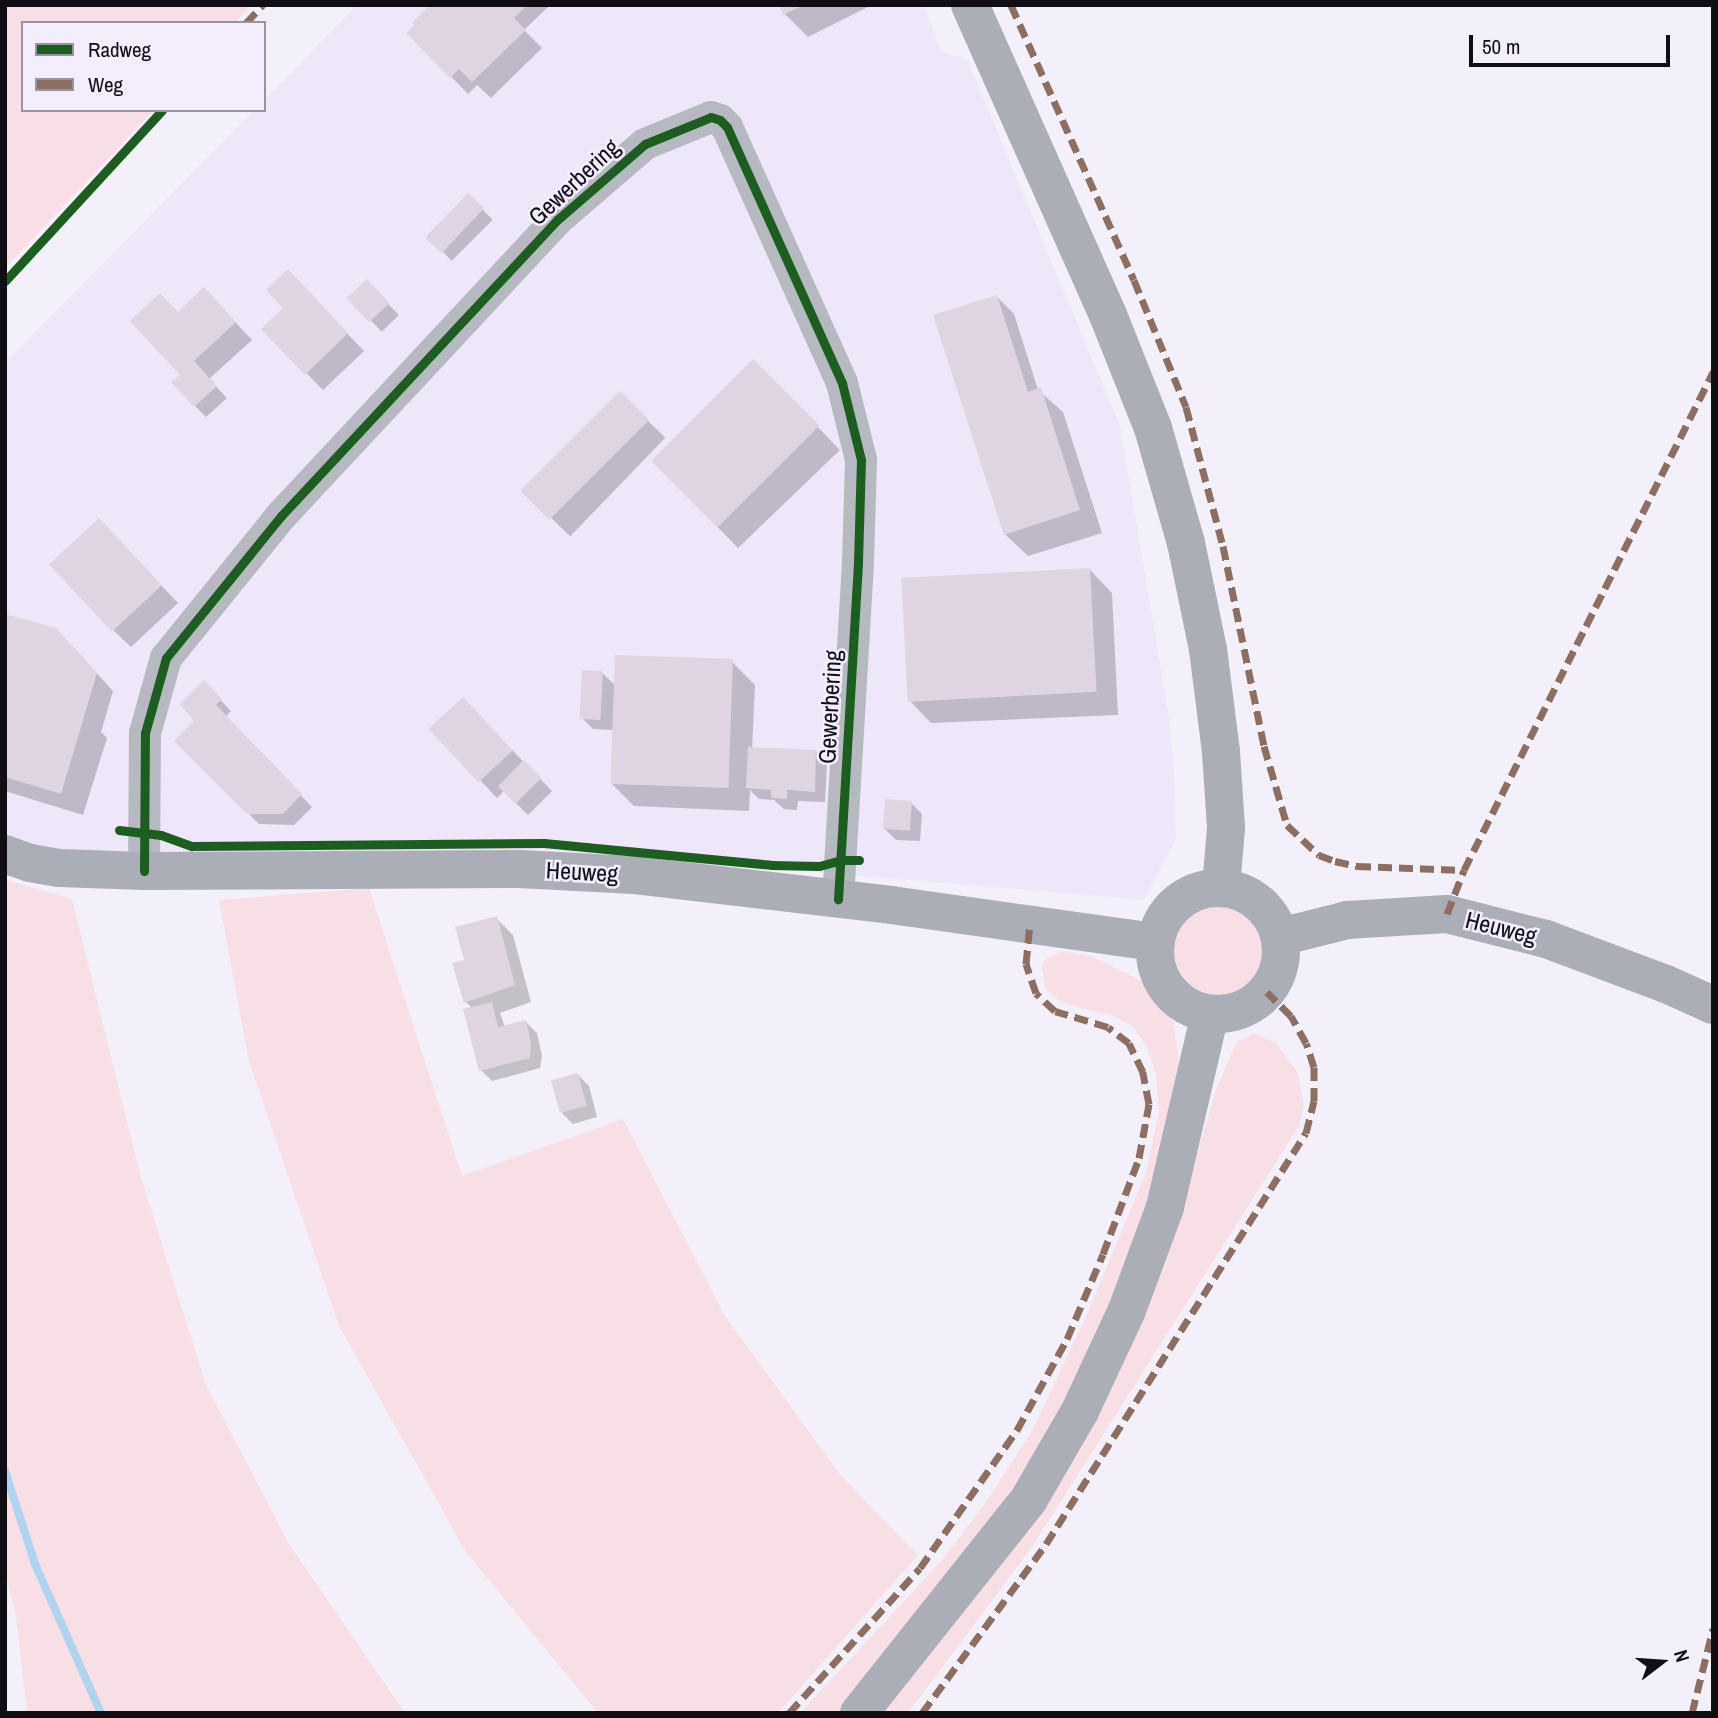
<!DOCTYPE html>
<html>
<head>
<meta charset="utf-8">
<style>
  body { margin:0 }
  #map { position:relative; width:1718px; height:1718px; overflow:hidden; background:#f4f0fa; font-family:"Archivo Narrow",sans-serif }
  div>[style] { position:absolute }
  .built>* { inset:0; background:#eee6f9 }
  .green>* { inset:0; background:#f8dee5 }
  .round { border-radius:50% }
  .shadow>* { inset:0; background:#0003; transform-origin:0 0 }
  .stream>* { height:8px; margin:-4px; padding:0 4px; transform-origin:4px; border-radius:4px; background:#aed4ef }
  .building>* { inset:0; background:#dfd5e0; transform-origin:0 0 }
  .street>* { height:32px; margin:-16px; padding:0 16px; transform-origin:16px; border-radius:16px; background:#b7b9c1 }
  .secondary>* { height:38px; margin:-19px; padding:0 19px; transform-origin:19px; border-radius:19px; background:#acaeb7 }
  .secondary>.ring { margin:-19px; padding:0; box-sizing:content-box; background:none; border:38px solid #acaeb7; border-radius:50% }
  .quiet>* { height:7px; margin-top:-3.5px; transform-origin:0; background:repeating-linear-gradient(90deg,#8d6e63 0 14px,transparent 0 21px) }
  .cycleway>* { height:9px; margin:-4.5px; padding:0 4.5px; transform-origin:4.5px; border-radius:4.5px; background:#1b5e20 }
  span { translate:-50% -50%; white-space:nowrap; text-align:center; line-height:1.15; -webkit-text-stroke:5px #f3edfd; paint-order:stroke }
  .street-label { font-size:24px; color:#100d14 }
  .frame { position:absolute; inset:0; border:7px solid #100d14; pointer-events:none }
  .legend { position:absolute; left:21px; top:21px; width:245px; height:91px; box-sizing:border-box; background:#f3edfd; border:2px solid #9893a0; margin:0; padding:9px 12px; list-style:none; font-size:21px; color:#100d14 }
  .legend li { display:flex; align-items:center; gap:14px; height:35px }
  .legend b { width:35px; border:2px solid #9893a0 }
  .north { position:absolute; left:1627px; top:1627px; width:70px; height:70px; -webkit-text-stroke:5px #f3edfd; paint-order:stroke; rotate:73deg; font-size:19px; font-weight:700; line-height:28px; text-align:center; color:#100d14 }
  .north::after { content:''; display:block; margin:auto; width:24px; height:32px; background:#100d14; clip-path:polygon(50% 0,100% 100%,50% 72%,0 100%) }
  .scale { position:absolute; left:1469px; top:35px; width:201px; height:32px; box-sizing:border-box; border:4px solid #100d14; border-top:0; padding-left:9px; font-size:21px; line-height:24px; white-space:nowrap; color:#100d14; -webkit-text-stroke:5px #f3edfd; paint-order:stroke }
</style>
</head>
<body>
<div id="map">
  <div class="built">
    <div style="clip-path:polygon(357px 5px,924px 5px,941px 52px,967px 59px,1120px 426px,1169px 717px,1174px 769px,1176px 838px,1144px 900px,603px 854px,59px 855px,5px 834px,5px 363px,254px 110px,264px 110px,264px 100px)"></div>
  </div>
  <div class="green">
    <div style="clip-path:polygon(5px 5px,251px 5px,235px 23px,23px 23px,23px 110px,154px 110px,5px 268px)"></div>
    <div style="clip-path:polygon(5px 880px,72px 899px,140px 1174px,206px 1385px,289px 1544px,405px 1713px,27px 1713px,16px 1616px,5px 1572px)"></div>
    <div style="clip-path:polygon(369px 888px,462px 1176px,623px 1119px,725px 1316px,841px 1476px,918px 1555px,778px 1713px,598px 1713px,466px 1552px,339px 1326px,249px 1061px,219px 900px)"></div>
    <div class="round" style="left:1174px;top:903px;width:92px;height:92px"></div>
    <div style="clip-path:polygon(1063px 951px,1093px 957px,1156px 988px,1172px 1011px,1180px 1071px,1167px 1152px,1113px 1303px,1057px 1419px,990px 1522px,896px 1647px,839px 1713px,800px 1713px,942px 1560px,986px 1502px,1032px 1431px,1085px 1319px,1145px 1175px,1159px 1113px,1156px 1074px,1146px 1045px,1132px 1026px,1116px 1017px,1063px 1003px,1045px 989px,1042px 968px,1044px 960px)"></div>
    <div style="clip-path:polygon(1254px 1033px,1276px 1043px,1298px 1073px,1304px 1106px,1299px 1126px,1032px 1547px,908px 1713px,878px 1713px,1175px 1229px,1216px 1090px,1236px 1043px)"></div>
  </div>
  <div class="shadow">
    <div style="clip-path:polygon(433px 5px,550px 5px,524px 30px,542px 48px,491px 98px,477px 85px,468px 94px,409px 33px)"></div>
    <div style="clip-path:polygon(781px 5px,872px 5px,808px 37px,785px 14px)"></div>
    <div style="left:468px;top:195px;width:35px;height:58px;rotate:45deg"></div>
    <div style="clip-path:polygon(288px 272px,364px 351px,323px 390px,263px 329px,285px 308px)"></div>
    <div style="left:367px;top:282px;width:46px;height:24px;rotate:46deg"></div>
    <div style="clip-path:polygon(997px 297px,1014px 314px,1038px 390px,1063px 412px,1102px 533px,1028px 556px,1005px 534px)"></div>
    <div style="clip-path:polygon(221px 307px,252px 340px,209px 379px,227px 398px,206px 417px,195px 406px,182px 375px,178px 313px)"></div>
    <div style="clip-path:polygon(776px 384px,840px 450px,738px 548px,652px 460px)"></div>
    <div style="left:620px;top:394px;width:63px;height:137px;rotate:44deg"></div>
    <div style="clip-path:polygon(116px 538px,178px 603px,131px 647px,114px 631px)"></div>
    <div style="clip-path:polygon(1090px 570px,1112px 593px,1118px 715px,931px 723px,909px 700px)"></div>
    <div style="clip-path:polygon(5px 616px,73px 647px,113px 691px,101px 732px,107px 738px,83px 815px,5px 791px)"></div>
    <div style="clip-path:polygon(732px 662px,755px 685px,752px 749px,816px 752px,827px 763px,825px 802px,798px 801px,797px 810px,784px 809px,774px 800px,759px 799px,750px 790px,749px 811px,634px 806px,611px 783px,614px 730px,593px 729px,582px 718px,602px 673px,616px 686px)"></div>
    <div style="clip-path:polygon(204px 683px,231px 711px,225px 717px,312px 807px,294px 825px,259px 824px,176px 741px,197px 722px)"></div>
    <div style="clip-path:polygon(479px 716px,552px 791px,528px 815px,504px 791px,497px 798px,432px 729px)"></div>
    <div style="clip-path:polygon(911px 803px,922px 814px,920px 841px,896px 840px,885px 829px)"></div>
    <div style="clip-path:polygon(496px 918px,513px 935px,531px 1002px,500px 1013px,505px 1027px,526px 1022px,537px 1033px,542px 1056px,540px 1068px,492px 1081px,481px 1070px,473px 1009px,466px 1002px,466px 961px)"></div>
    <div style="clip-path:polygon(578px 1075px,589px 1086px,597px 1117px,573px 1124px,562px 1113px)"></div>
  </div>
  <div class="stream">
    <div style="left:5px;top:1471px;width:98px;rotate:72.1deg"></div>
    <div style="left:35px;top:1564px;width:163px;rotate:66.1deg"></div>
  </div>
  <div class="building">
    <div style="clip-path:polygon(430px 5px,527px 5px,514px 18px,526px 30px,472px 82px,459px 69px,450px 78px,406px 33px,415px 25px,412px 23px)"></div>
    <div style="clip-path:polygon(779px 5px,804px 5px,783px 15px)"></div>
    <div style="left:468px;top:193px;width:22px;height:62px;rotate:43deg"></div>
    <div style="clip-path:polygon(288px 269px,348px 333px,305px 375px,261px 329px,283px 308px,266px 290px)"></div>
    <div style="left:367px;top:279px;width:33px;height:28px;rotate:47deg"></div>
    <div style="clip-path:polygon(204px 287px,236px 322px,194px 361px,217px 386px,194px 407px,171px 382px,180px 375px,130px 321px,160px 293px,178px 312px)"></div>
    <div style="clip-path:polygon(997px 295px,1028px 392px,1041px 387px,1080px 510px,1004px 535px,933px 315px)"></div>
    <div style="left:753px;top:359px;width:94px;height:144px;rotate:45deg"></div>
    <div style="left:620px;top:391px;width:41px;height:141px;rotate:45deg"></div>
    <div style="left:99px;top:518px;width:92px;height:68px;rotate:47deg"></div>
    <div style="left:1090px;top:568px;width:124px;height:189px;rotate:87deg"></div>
    <div style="clip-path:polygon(5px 614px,56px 628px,97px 673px,61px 794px,5px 777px)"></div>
    <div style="left:615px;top:655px;width:118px;height:129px;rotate:2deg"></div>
    <div style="left:582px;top:670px;width:21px;height:49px;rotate:3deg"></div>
    <div style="clip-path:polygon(204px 680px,222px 699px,216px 705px,302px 794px,283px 814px,247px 814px,174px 741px,194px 721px,180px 704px)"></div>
    <div style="left:463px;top:697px;width:73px;height:47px;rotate:47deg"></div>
    <div style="clip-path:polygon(748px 747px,816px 750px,815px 792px,787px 790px,787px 799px,771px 798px,771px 790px,746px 788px)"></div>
    <div style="left:524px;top:760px;width:25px;height:37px;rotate:45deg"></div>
    <div style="left:885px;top:799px;width:27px;height:30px;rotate:4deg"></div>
    <div style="clip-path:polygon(497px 916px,515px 985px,464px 1003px,452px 963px,464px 960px,455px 927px)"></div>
    <div style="clip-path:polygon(492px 1002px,498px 1027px,526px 1020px,531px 1043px,530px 1058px,479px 1071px,463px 1009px)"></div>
    <div style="left:578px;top:1073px;width:34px;height:28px;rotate:75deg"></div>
  </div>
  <div class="street">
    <div style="left:144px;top:871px;width:138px;rotate:-89.6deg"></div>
    <div style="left:145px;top:733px;width:78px;rotate:-74.4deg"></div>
    <div style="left:166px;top:658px;width:183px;rotate:-51deg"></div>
    <div style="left:281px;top:516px;width:405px;rotate:-47deg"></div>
    <div style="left:557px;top:220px;width:116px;rotate:-40.8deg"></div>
    <div style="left:645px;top:144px;width:71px;rotate:-22.2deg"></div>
    <div style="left:711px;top:117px;width:9px;rotate:18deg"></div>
    <div style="left:720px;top:120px;width:10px;rotate:45deg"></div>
    <div style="left:727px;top:127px;width:281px;rotate:65.8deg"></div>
    <div style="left:842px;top:383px;width:79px;rotate:76.1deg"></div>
    <div style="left:861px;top:460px;width:103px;rotate:91.7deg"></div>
    <div style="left:858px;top:563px;width:337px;rotate:93.4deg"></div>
  </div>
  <div class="secondary">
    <div style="left:970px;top:5px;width:339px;rotate:66deg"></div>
    <div style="left:1108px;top:315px;width:122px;rotate:68.3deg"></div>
    <div style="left:1153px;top:428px;width:120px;rotate:74deg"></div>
    <div style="left:1186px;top:543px;width:108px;rotate:78.3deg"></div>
    <div style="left:1208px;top:649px;width:104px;rotate:82.8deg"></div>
    <div style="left:1221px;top:752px;width:76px;rotate:86.2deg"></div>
    <div style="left:1226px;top:828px;width:60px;rotate:94.8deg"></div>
    <div style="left:5px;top:854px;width:27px;rotate:20deg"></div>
    <div style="left:30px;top:863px;width:29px;rotate:10deg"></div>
    <div style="left:59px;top:868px;width:85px;rotate:2deg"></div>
    <div style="left:144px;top:871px;width:375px;rotate:-0.3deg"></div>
    <div style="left:519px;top:869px;width:114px;rotate:3deg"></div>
    <div style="left:633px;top:875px;width:260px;rotate:6.6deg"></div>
    <div style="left:891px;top:905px;width:267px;rotate:8deg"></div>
    <div class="ring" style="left:1155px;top:888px;width:88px;height:88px"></div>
    <div style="left:1280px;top:937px;width:69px;rotate:-14.2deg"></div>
    <div style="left:1347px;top:920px;width:100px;rotate:-3.4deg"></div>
    <div style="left:1447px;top:914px;width:102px;rotate:14.2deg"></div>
    <div style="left:1546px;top:939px;width:128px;rotate:20.6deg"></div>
    <div style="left:1666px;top:984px;width:51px;rotate:24.1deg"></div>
    <div style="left:859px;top:1713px;width:273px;rotate:-51.5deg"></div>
    <div style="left:1029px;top:1499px;width:102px;rotate:-59.9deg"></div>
    <div style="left:1080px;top:1411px;width:111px;rotate:-65deg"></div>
    <div style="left:1127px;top:1310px;width:110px;rotate:-69.7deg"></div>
    <div style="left:1165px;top:1207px;width:198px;rotate:-76.9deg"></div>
  </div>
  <div class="quiet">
    <div style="left:1011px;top:5px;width:301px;rotate:65.9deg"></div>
    <div style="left:1134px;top:280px;width:137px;rotate:67.7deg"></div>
    <div style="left:1186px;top:407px;width:144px;rotate:75.1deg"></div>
    <div style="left:1223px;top:546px;width:204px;rotate:78.4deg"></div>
    <div style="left:1264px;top:746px;width:82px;rotate:73.8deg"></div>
    <div style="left:1287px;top:825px;width:44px;rotate:43.2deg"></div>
    <div style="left:1319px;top:855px;width:17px;rotate:21deg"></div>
    <div style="left:1335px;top:861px;width:23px;rotate:13deg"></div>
    <div style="left:1357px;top:866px;width:107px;rotate:2.1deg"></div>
    <div style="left:246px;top:23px;width:25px;rotate:-47deg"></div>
    <div style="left:1447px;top:914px;width:47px;rotate:-68.9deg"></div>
    <div style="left:1464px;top:870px;width:557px;rotate:-63.43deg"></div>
    <div style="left:789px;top:1713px;width:195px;rotate:-47.9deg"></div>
    <div style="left:920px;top:1568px;width:169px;rotate:-54.9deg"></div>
    <div style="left:1017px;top:1430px;width:104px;rotate:-61.2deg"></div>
    <div style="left:1067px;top:1339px;width:92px;rotate:-67deg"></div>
    <div style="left:1103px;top:1254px;width:103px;rotate:-69.4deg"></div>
    <div style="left:1139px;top:1158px;width:55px;rotate:-79.5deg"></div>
    <div style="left:1149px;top:1104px;width:33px;rotate:-101deg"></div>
    <div style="left:1143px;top:1072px;width:32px;rotate:-116deg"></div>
    <div style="left:1129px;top:1043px;width:26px;rotate:-143deg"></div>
    <div style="left:1108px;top:1027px;width:55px;rotate:-163.2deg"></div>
    <div style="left:1055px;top:1011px;width:26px;rotate:-137deg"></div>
    <div style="left:1036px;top:993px;width:31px;rotate:-109deg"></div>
    <div style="left:1026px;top:964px;width:41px;rotate:-84.4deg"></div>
    <div style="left:922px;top:1713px;width:210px;rotate:-53.7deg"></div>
    <div style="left:1046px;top:1544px;width:486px;rotate:-57.7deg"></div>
    <div style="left:1306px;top:1133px;width:33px;rotate:-76deg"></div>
    <div style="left:1314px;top:1101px;width:34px;rotate:-90deg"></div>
    <div style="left:1314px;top:1067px;width:25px;rotate:-108deg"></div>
    <div style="left:1306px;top:1043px;width:31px;rotate:-119deg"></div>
    <div style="left:1291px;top:1016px;width:34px;rotate:-135deg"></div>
    <div style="left:1692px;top:1713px;width:87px;rotate:-76deg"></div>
  </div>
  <div class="cycleway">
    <div style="left:5px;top:281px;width:232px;rotate:-47.4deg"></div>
    <div style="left:119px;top:830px;width:42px;rotate:6.8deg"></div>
    <div style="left:161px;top:835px;width:33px;rotate:20deg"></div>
    <div style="left:192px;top:846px;width:352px;rotate:-0.5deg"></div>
    <div style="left:544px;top:843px;width:228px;rotate:5.5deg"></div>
    <div style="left:771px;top:865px;width:48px;rotate:1.2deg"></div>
    <div style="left:819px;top:866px;width:23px;rotate:-15deg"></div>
    <div style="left:841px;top:860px;width:18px"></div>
    <div style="left:144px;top:871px;width:138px;rotate:-89.6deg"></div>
    <div style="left:145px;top:733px;width:78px;rotate:-74.4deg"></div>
    <div style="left:166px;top:658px;width:183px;rotate:-51deg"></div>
    <div style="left:281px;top:516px;width:405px;rotate:-47deg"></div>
    <div style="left:557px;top:220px;width:116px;rotate:-40.8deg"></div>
    <div style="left:645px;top:144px;width:71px;rotate:-22.2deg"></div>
    <div style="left:711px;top:117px;width:9px;rotate:18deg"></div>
    <div style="left:720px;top:120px;width:10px;rotate:45deg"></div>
    <div style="left:727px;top:127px;width:281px;rotate:65.8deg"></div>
    <div style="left:842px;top:383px;width:79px;rotate:76.1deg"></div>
    <div style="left:861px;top:460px;width:103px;rotate:91.7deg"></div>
    <div style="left:858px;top:563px;width:337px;rotate:93.4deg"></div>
  </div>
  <div class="street-label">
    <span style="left:574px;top:182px;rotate:-43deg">Gewerbering</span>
    <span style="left:830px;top:707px;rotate:-87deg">Gewerbering</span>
    <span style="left:582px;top:872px;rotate:3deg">Heuweg</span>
    <span style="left:1501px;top:928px;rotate:14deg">Heuweg</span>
  </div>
  <div class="frame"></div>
  <ul class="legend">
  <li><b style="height:9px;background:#1b5e20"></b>Radweg</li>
  <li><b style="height:9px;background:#8d6e63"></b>Weg</li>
  </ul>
  <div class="north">N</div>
  <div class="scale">50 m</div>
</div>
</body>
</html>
